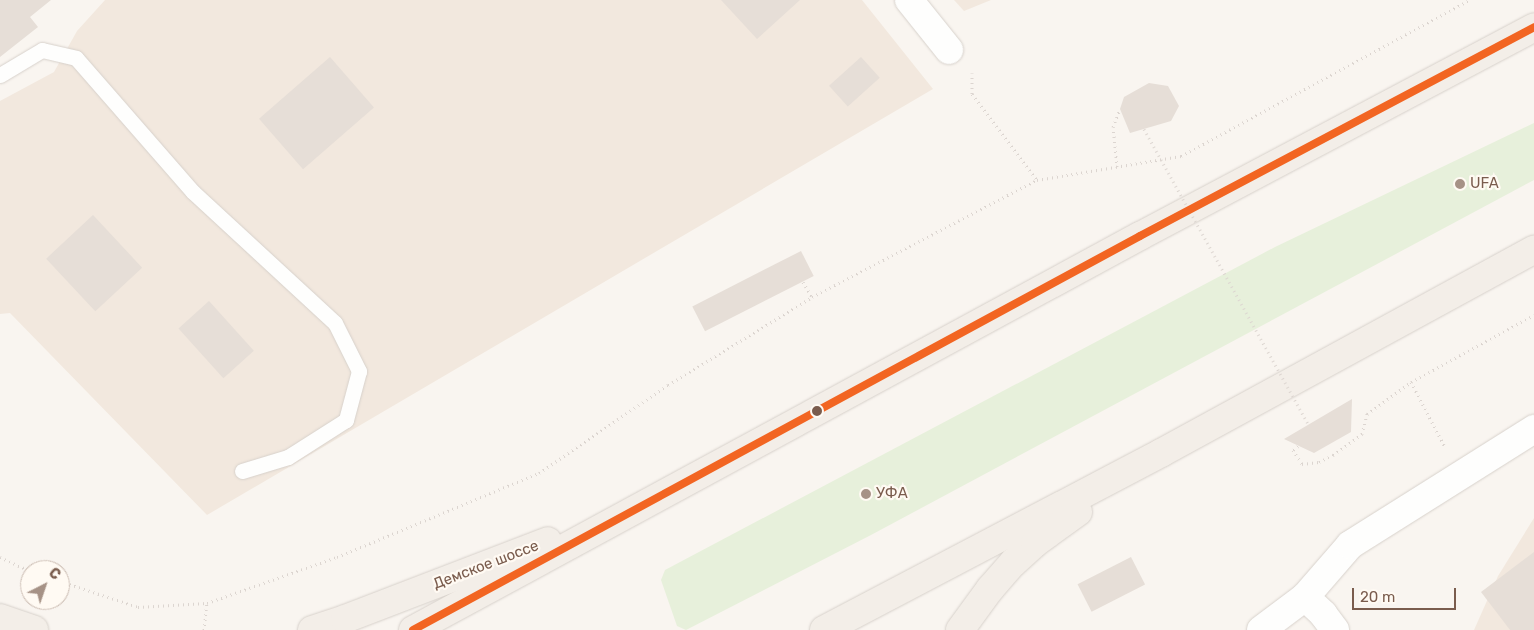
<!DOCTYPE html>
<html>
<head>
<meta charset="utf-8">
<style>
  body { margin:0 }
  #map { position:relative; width:1534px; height:630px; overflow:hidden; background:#f9f5f0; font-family:Rubik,sans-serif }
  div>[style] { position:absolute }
  .residential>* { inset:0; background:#f2e8de }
  .green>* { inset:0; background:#e7f0db }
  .building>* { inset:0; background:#e6ded7; transform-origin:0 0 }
  .path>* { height:3px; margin-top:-1.5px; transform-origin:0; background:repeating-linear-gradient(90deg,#dcd5d0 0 1px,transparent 0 5px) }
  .roads { filter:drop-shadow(0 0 1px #d7d1cb) drop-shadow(0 0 1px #d7d1cb) }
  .service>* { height:15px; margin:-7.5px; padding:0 7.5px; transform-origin:7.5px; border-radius:7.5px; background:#fefefd }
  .minor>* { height:28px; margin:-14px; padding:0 14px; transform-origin:14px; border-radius:14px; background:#fefefd }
  .tertiary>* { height:28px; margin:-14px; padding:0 14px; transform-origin:14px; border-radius:14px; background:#fefefd }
  .primary>* { height:28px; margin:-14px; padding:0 14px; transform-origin:14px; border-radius:14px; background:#f3eee8 }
  .path-bridge>* { height:3px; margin-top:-1.5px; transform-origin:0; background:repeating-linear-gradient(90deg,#dcd5d0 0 1px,transparent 0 5px) }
  .bus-1>* { height:8px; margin:-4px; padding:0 4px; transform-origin:4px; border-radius:4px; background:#f26522 }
  .dots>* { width:14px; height:14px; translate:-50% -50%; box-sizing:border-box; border:2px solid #fffaf3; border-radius:50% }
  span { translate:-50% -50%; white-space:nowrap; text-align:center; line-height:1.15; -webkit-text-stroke:4.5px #fffaf3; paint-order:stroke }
  .poi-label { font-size:15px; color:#7a5c4d }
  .left { translate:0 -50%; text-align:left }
  .street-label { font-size:15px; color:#7a5c4d }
  .north { position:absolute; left:20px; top:560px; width:50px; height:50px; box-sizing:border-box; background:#fffaf3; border:1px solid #cabbb1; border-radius:50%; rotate:41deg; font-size:14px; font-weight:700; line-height:20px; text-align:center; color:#7a5c4d }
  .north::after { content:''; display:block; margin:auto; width:18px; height:22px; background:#a69286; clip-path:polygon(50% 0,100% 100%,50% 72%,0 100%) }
  .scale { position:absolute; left:1352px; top:588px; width:104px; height:22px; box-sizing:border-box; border:2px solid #7a5c4d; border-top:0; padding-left:6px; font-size:15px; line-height:18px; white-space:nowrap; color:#7a5c4d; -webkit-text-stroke:4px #fffaf3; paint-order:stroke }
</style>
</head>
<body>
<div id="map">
  <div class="residential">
    <div style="clip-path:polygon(105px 0,862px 0,933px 89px,207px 515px,10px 313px,0 314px,0 101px,54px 72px,77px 31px)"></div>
    <div style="clip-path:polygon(954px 0,991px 0,964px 11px)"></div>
    <div style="clip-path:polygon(1534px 518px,1534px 630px,1474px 630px,1498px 576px)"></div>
  </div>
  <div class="green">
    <div style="clip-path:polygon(1534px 123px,1534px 180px,871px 535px,686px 630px,677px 626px,661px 580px,665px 570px,1275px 247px)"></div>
  </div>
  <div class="building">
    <div style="clip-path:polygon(0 0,51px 0,30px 17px,38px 27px,0 57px)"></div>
    <div style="clip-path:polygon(721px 0,800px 0,757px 39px)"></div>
    <div style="left:330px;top:57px;width:67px;height:94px;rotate:49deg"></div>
    <div style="left:861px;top:57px;width:28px;height:43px;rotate:48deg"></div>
    <div style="clip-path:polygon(1149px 83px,1168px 86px,1179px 106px,1171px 121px,1130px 133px,1120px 109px,1124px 97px)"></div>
    <div style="left:93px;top:215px;width:72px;height:64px;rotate:47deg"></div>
    <div style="left:801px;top:251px;width:28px;height:122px;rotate:63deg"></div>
    <div style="left:209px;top:301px;width:67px;height:41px;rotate:48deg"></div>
    <div style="clip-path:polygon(1352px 399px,1351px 432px,1314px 453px,1284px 439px)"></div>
    <div style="clip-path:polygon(1534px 552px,1534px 630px,1510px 630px,1481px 592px)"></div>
    <div style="left:1131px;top:557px;width:31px;height:60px;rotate:63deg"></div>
  </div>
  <div class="path">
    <div style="left:972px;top:73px;width:21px;rotate:90deg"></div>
    <div style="left:972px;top:94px;width:108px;rotate:52.9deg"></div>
    <div style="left:1037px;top:180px;width:146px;rotate:-9.5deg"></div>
    <div style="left:1181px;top:156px;width:328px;rotate:-28.4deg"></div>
    <div style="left:1117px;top:167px;width:40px;rotate:-95.7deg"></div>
    <div style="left:1113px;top:127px;width:19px;rotate:-69deg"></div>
    <div style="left:803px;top:282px;width:17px;rotate:59deg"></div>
    <div style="left:812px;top:297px;width:254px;rotate:-27.5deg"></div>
    <div style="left:1411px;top:382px;width:73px;rotate:62.4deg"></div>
    <div style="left:1298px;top:446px;width:6px;rotate:141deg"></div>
    <div style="left:1293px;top:450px;width:17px;rotate:57deg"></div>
    <div style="left:1302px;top:464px;width:17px;rotate:-7deg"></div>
    <div style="left:1319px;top:462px;width:16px;rotate:-27deg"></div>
    <div style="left:1333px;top:455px;width:36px;rotate:-36deg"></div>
    <div style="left:1362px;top:434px;width:21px;rotate:-76deg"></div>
    <div style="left:1367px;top:414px;width:54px;rotate:-36deg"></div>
    <div style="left:1411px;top:382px;width:140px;rotate:-28.6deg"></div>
    <div style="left:0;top:557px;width:33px;rotate:25deg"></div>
    <div style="left:60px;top:581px;width:82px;rotate:18.4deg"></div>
    <div style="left:138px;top:607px;width:69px;rotate:-3.3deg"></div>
    <div style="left:204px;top:630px;width:27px;rotate:-84deg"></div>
    <div style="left:207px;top:603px;width:138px;rotate:-19.5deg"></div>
    <div style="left:337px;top:557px;width:219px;rotate:-22.6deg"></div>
    <div style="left:539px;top:473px;width:156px;rotate:-34.3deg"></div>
    <div style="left:668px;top:385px;width:169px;rotate:-31.4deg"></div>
  </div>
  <div class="roads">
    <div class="service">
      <div style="left:0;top:75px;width:49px;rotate:-30.8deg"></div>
      <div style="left:42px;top:50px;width:35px;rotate:13deg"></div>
      <div style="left:76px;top:58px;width:178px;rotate:48.9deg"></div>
      <div style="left:193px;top:192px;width:193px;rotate:42.7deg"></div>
      <div style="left:335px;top:323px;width:54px;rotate:63.4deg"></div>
      <div style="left:359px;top:371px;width:51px;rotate:104.9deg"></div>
      <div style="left:346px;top:420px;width:69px;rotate:147.5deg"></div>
      <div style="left:288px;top:457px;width:48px;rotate:163.1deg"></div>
    </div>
    <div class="minor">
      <div style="left:909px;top:0;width:64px;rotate:51.3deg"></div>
      <div style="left:1305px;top:597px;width:69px;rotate:-49.1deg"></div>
      <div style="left:1350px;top:545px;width:218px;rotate:-32.2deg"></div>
    </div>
    <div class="tertiary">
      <div style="left:1261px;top:630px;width:55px;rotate:-36.9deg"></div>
      <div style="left:1305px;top:597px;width:25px;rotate:43deg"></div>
      <div style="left:1323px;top:614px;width:20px;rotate:53deg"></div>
    </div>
    <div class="primary">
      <div style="left:0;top:618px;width:36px;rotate:19deg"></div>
      <div style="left:312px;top:630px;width:35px;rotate:-18deg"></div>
      <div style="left:345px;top:619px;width:217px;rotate:-21deg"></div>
      <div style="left:413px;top:630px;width:827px;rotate:-28.46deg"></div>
      <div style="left:1140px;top:236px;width:446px;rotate:-27.9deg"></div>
      <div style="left:824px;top:630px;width:381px;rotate:-27.7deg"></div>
      <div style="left:1161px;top:453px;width:425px;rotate:-28.6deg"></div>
      <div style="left:960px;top:630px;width:51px;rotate:-53.8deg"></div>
      <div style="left:990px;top:589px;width:35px;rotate:-49deg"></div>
      <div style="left:1013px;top:563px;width:30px;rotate:-42deg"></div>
      <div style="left:1035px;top:543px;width:53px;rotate:-35.8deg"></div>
    </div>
  </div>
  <div class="path-bridge">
    <div style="left:1144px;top:129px;width:339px;rotate:60.9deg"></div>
  </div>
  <div class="bus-1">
    <div style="left:413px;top:630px;width:827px;rotate:-28.46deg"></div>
    <div style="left:1140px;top:236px;width:446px;rotate:-27.9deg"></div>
  </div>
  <div class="dots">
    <div style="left:1460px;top:184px;background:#a69286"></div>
    <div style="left:817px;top:411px;background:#7a5c4d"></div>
    <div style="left:866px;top:494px;background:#a69286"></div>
  </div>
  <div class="poi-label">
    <span class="left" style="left:1470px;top:184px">UFA</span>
    <span class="left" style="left:876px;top:494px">УФА</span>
  </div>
  <div class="street-label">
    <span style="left:486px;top:565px;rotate:-21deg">Демское шоссе</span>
  </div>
  <div class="north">С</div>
  <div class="scale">20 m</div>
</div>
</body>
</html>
